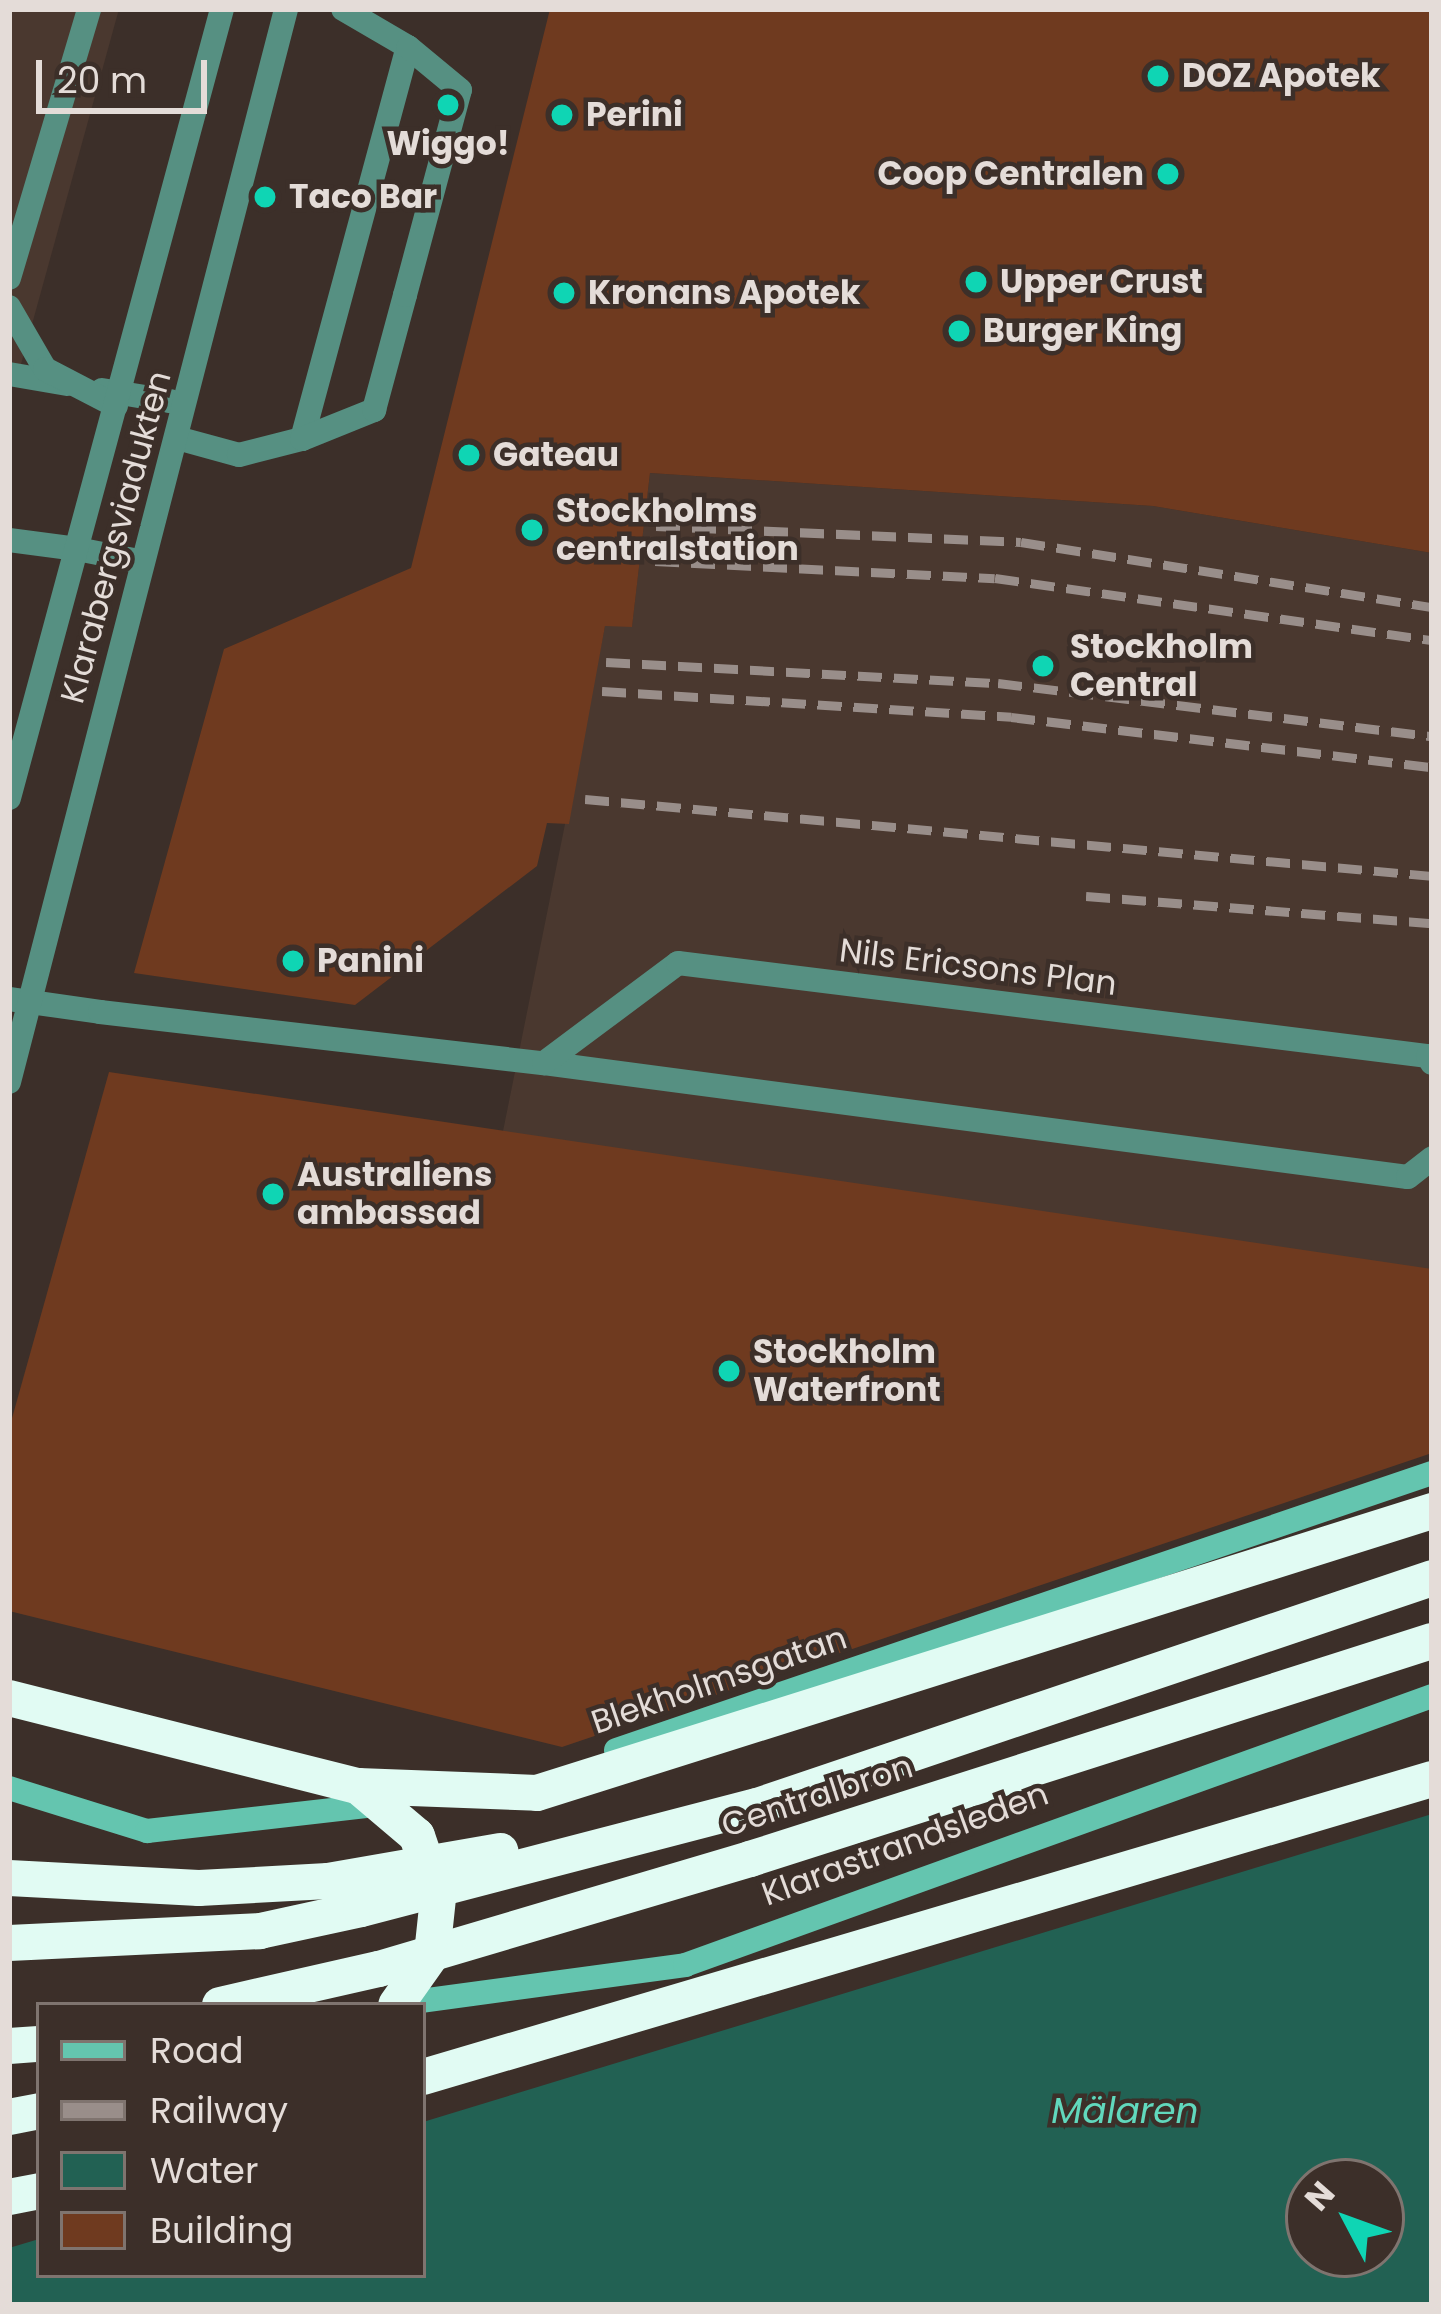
<!DOCTYPE html>
<html>
<head>
<meta charset="utf-8">
<style>
  body { margin:0 }
  #map { position:relative; width:1441px; height:2314px; overflow:hidden; background:#3c2f29; font-family:Poppins,sans-serif }
  div>[style] { position:absolute }
  .built>* { inset:0; background:#4a382f }
  .water>* { inset:0; background:#226153 }
  .building>* { inset:0; background:#6f3a1f }
  .lane>* { height:24px; margin:-12px; padding:0 12px; transform-origin:12px; border-radius:12px; background:#569082 }
  .street>* { height:24px; margin:-12px; padding:0 12px; transform-origin:12px; border-radius:12px; background:#569082 }
  .secondary>* { height:24px; margin:-12px; padding:0 12px; transform-origin:12px; border-radius:12px; background:#64c5af }
  .highway>* { height:36px; margin:-18px; padding:0 18px; transform-origin:18px; border-radius:18px; background:#e1fbf3 }
  .rail>* { height:9px; margin-top:-4.5px; transform-origin:0; background:repeating-linear-gradient(90deg,#998e8a 0 24px,transparent 0 36px) }
  .lane-bridge>* { height:24px; margin:-12px; padding:0 12px; transform-origin:12px; border-radius:12px; background:#569082 }
  .street-bridge>* { height:24px; margin:-12px; padding:0 12px; transform-origin:12px; border-radius:12px; background:#569082 }
  .highway-bridge>* { height:36px; margin:-18px; padding:0 18px; transform-origin:18px; border-radius:18px; background:#e1fbf3 }
  .dots>* { width:33px; height:33px; translate:-50% -50%; box-sizing:border-box; border:6px solid #3c2f29; border-radius:50% }
  span { translate:-50% -50%; white-space:nowrap; text-align:center; line-height:1.15; -webkit-text-stroke:9px #3c2f29; paint-order:stroke }
  .poi-label { font-size:33px; color:#e4dcd8; font-weight:700 }
  .left { translate:0 -50%; text-align:left }
  .right { translate:-100% -50%; text-align:right }
  .street-label { font-size:33px; color:#e4dcd8 }
  .water-label { font-size:36px; color:#61d8bd; font-style:italic }
  .frame { position:absolute; inset:0; border:12px solid #e4dcd8; pointer-events:none }
  .legend { position:absolute; left:36px; top:2002px; width:390px; height:276px; box-sizing:border-box; background:#3c2f29; border:3px solid #7f746f; margin:0; padding:15px 21px; list-style:none; font-size:36px; color:#e4dcd8 }
  .legend li { display:flex; align-items:center; gap:24px; height:60px }
  .legend b { width:60px; border:3px solid #7f746f }
  .north { position:absolute; left:1285px; top:2158px; width:120px; height:120px; box-sizing:border-box; background:#3c2f29; border:3px solid #7f746f; border-radius:50%; rotate:311deg; font-size:33px; font-weight:700; line-height:48px; text-align:center; color:#e4dcd8 }
  .north::after { content:''; display:block; margin:auto; width:42px; height:54px; background:#0fd5b4; clip-path:polygon(50% 0,100% 100%,50% 72%,0 100%) }
  .scale { position:absolute; left:36px; top:60px; width:171px; height:54px; box-sizing:border-box; border:6px solid #e4dcd8; border-top:0; padding-left:15px; font-size:36px; line-height:42px; white-space:nowrap; color:#e4dcd8; -webkit-text-stroke:9px #3c2f29; paint-order:stroke }
</style>
</head>
<body>
<div id="map">
  <div class="built">
    <div style="clip-path:polygon(9px 9px,119px 9px,15px 386px,9px 371px)"></div>
    <div style="clip-path:polygon(650px 473px,1153px 506px,1432px 553px,1432px 1272px,498px 1156px,605px 626px,632px 626px)"></div>
  </div>
  <div class="water">
    <div style="clip-path:polygon(evenodd,1432px 1814px,1432px 2305px,9px 2305px,9px 2248px,39px 2239px,39px 2275px,423px 2275px,423px 2122px,1432px 1814px,1309px 2182px,1381px 2182px,1381px 2254px,1309px 2254px,1309px 2182px)"></div>
  </div>
  <div class="building">
    <div style="clip-path:polygon(550px 9px,1432px 9px,1432px 553px,1153px 506px,650px 473px,632px 627px,605px 626px,569px 824px,547px 823px,537px 866px,355px 1005px,134px 973px,224px 649px,411px 568px)"></div>
    <div style="clip-path:polygon(109px 1072px,1432px 1269px,1432px 1453px,562px 1747px,9px 1611px,9px 1429px)"></div>
  </div>
  <div class="lane">
    <div style="left:9px;top:374px;width:59px;rotate:9.8deg"></div>
    <div style="left:102px;top:390px;width:69px;rotate:9.2deg"></div>
    <div style="left:177px;top:438px;width:64px;rotate:15.3deg"></div>
    <div style="left:239px;top:455px;width:65px;rotate:-14.3deg"></div>
    <div style="left:302px;top:439px;width:406px;rotate:-74.9deg"></div>
    <div style="left:408px;top:47px;width:75px;rotate:-149.7deg"></div>
    <div style="left:302px;top:439px;width:78px;rotate:-21.9deg"></div>
    <div style="left:374px;top:410px;width:119px;rotate:-74.9deg"></div>
    <div style="left:405px;top:295px;width:212px;rotate:-75deg"></div>
    <div style="left:460px;top:90px;width:67px;rotate:-140.4deg"></div>
    <div style="left:9px;top:540px;width:69px;rotate:7.5deg"></div>
  </div>
  <div class="street">
    <div style="left:77px;top:549px;width:67px;rotate:11.1deg"></div>
    <div style="left:9px;top:999px;width:92px;rotate:8.1deg"></div>
    <div style="left:544px;top:1063px;width:871px;rotate:7.52deg"></div>
    <div style="left:1408px;top:1177px;width:31px;rotate:-38deg"></div>
  </div>
  <div class="secondary">
    <div style="left:616px;top:1750px;width:862px;rotate:-18.75deg"></div>
    <div style="left:9px;top:1788px;width:145px;rotate:17.3deg"></div>
    <div style="left:147px;top:1831px;width:240px;rotate:-6.5deg"></div>
    <div style="left:391px;top:2005px;width:297px;rotate:-7.7deg"></div>
    <div style="left:685px;top:1965px;width:794px;rotate:-19.8deg"></div>
  </div>
  <div class="highway">
    <div style="left:9px;top:1698px;width:360px;rotate:14.2deg"></div>
    <div style="left:9px;top:1878px;width:190px;rotate:3deg"></div>
    <div style="left:199px;top:1888px;width:129px;rotate:-3.1deg"></div>
    <div style="left:328px;top:1881px;width:175px;rotate:-9.9deg"></div>
    <div style="left:9px;top:1943px;width:251px;rotate:-2.7deg"></div>
    <div style="left:260px;top:1931px;width:103px;rotate:-12.3deg"></div>
    <div style="left:361px;top:1909px;width:409px;rotate:-14.6deg"></div>
    <div style="left:757px;top:1806px;width:712px;rotate:-18.66deg"></div>
    <div style="left:220px;top:2005px;width:163px;rotate:-12.8deg"></div>
    <div style="left:379px;top:1969px;width:387px;rotate:-16.5deg"></div>
    <div style="left:750px;top:1859px;width:716px;rotate:-17.73deg"></div>
    <div style="left:9px;top:2046px;width:30px;rotate:-4deg"></div>
    <div style="left:423px;top:2077px;width:1052px;rotate:-16.45deg"></div>
    <div style="left:9px;top:2117px;width:31px;rotate:-11deg"></div>
    <div style="left:9px;top:2197px;width:31px;rotate:-11deg"></div>
  </div>
  <div class="rail">
    <div style="left:656px;top:526px;width:365px;rotate:2.5deg"></div>
    <div style="left:1021px;top:542px;width:416px;rotate:9deg"></div>
    <div style="left:655px;top:561px;width:340px;rotate:2.9deg"></div>
    <div style="left:995px;top:578px;width:441px;rotate:8.1deg"></div>
    <div style="left:606px;top:662px;width:393px;rotate:3.1deg"></div>
    <div style="left:998px;top:683px;width:437px;rotate:7deg"></div>
    <div style="left:602px;top:691px;width:410px;rotate:3.6deg"></div>
    <div style="left:1011px;top:717px;width:424px;rotate:6.8deg"></div>
    <div style="left:585px;top:799px;width:850px;rotate:5.19deg"></div>
    <div style="left:1086px;top:896px;width:347px;rotate:4.5deg"></div>
  </div>
  <div class="lane-bridge">
    <div style="left:9px;top:278px;width:281px;rotate:-73.4deg"></div>
    <div style="left:9px;top:307px;width:72px;rotate:59.9deg"></div>
    <div style="left:45px;top:369px;width:80px;rotate:27.5deg"></div>
  </div>
  <div class="street-bridge">
    <div style="left:9px;top:798px;width:817px;rotate:-74.89deg"></div>
    <div style="left:100px;top:1012px;width:447px;rotate:6.6deg"></div>
    <div style="left:544px;top:1063px;width:167px;rotate:-36.7deg"></div>
    <div style="left:678px;top:963px;width:756px;rotate:7.07deg"></div>
    <div style="left:1428px;top:1056px;width:8px;rotate:60deg"></div>
    <div style="left:9px;top:1082px;width:1108px;rotate:-75.52deg"></div>
  </div>
  <div class="highway-bridge">
    <div style="left:358px;top:1786px;width:179px;rotate:2.2deg"></div>
    <div style="left:537px;top:1793px;width:938px;rotate:-17.49deg"></div>
    <div style="left:358px;top:1786px;width:77px;rotate:40.3deg"></div>
    <div style="left:417px;top:1836px;width:65px;rotate:71.3deg"></div>
    <div style="left:438px;top:1898px;width:56px;rotate:96.1deg"></div>
    <div style="left:432px;top:1954px;width:62px;rotate:125.2deg"></div>
  </div>
  <div class="dots">
    <div style="left:1158px;top:76px;background:#0fd5b4"></div>
    <div style="left:448px;top:105px;background:#0fd5b4"></div>
    <div style="left:562px;top:115px;background:#0fd5b4"></div>
    <div style="left:1168px;top:174px;background:#0fd5b4"></div>
    <div style="left:265px;top:197px;background:#0fd5b4"></div>
    <div style="left:976px;top:282px;background:#0fd5b4"></div>
    <div style="left:564px;top:293px;background:#0fd5b4"></div>
    <div style="left:959px;top:331px;background:#0fd5b4"></div>
    <div style="left:469px;top:455px;background:#0fd5b4"></div>
    <div style="left:532px;top:530px;background:#0fd5b4"></div>
    <div style="left:1043px;top:666px;background:#0fd5b4"></div>
    <div style="left:293px;top:961px;background:#0fd5b4"></div>
    <div style="left:273px;top:1194px;background:#0fd5b4"></div>
    <div style="left:729px;top:1371px;background:#0fd5b4"></div>
  </div>
  <div class="poi-label">
    <span class="left" style="left:1182px;top:76px">DOZ Apotek</span>
    <span class="left" style="left:586px;top:115px">Perini</span>
    <span style="left:448px;top:144px">Wiggo!</span>
    <span class="right" style="left:1144px;top:174px">Coop Centralen</span>
    <span class="left" style="left:289px;top:197px">Taco Bar</span>
    <span class="left" style="left:1000px;top:282px">Upper Crust</span>
    <span class="left" style="left:588px;top:293px">Kronans Apotek</span>
    <span class="left" style="left:983px;top:331px">Burger King</span>
    <span class="left" style="left:493px;top:455px">Gateau</span>
    <span class="left" style="left:556px;top:530px">Stockholms<br>centralstation</span>
    <span class="left" style="left:1070px;top:666px">Stockholm<br>Central</span>
    <span class="left" style="left:317px;top:961px">Panini</span>
    <span class="left" style="left:297px;top:1194px">Australiens<br>ambassad</span>
    <span class="left" style="left:753px;top:1371px">Stockholm<br>Waterfront</span>
  </div>
  <div class="street-label">
    <span style="left:116px;top:537px;rotate:-75deg">Klarabergsviadukten</span>
    <span style="left:978px;top:967px;rotate:7deg">Nils Ericsons Plan</span>
    <span style="left:719px;top:1680px;rotate:-19deg">Blekholmsgatan</span>
    <span style="left:817px;top:1796px;rotate:-18deg">Centralbron</span>
    <span style="left:905px;top:1844px;rotate:-20deg">Klarastrandsleden</span>
  </div>
  <div class="water-label">
    <span style="left:1125px;top:2111px">Mälaren</span>
  </div>
  <div class="frame"></div>
  <ul class="legend">
  <li><b style="height:15px;background:#64c5af"></b>Road</li>
  <li><b style="height:15px;background:#998e8a"></b>Railway</li>
  <li><b style="height:33px;background:#226153"></b>Water</li>
  <li><b style="height:33px;background:#6f3a1f"></b>Building</li>
  </ul>
  <div class="north">N</div>
  <div class="scale">20 m</div>
</div>
</body>
</html>
